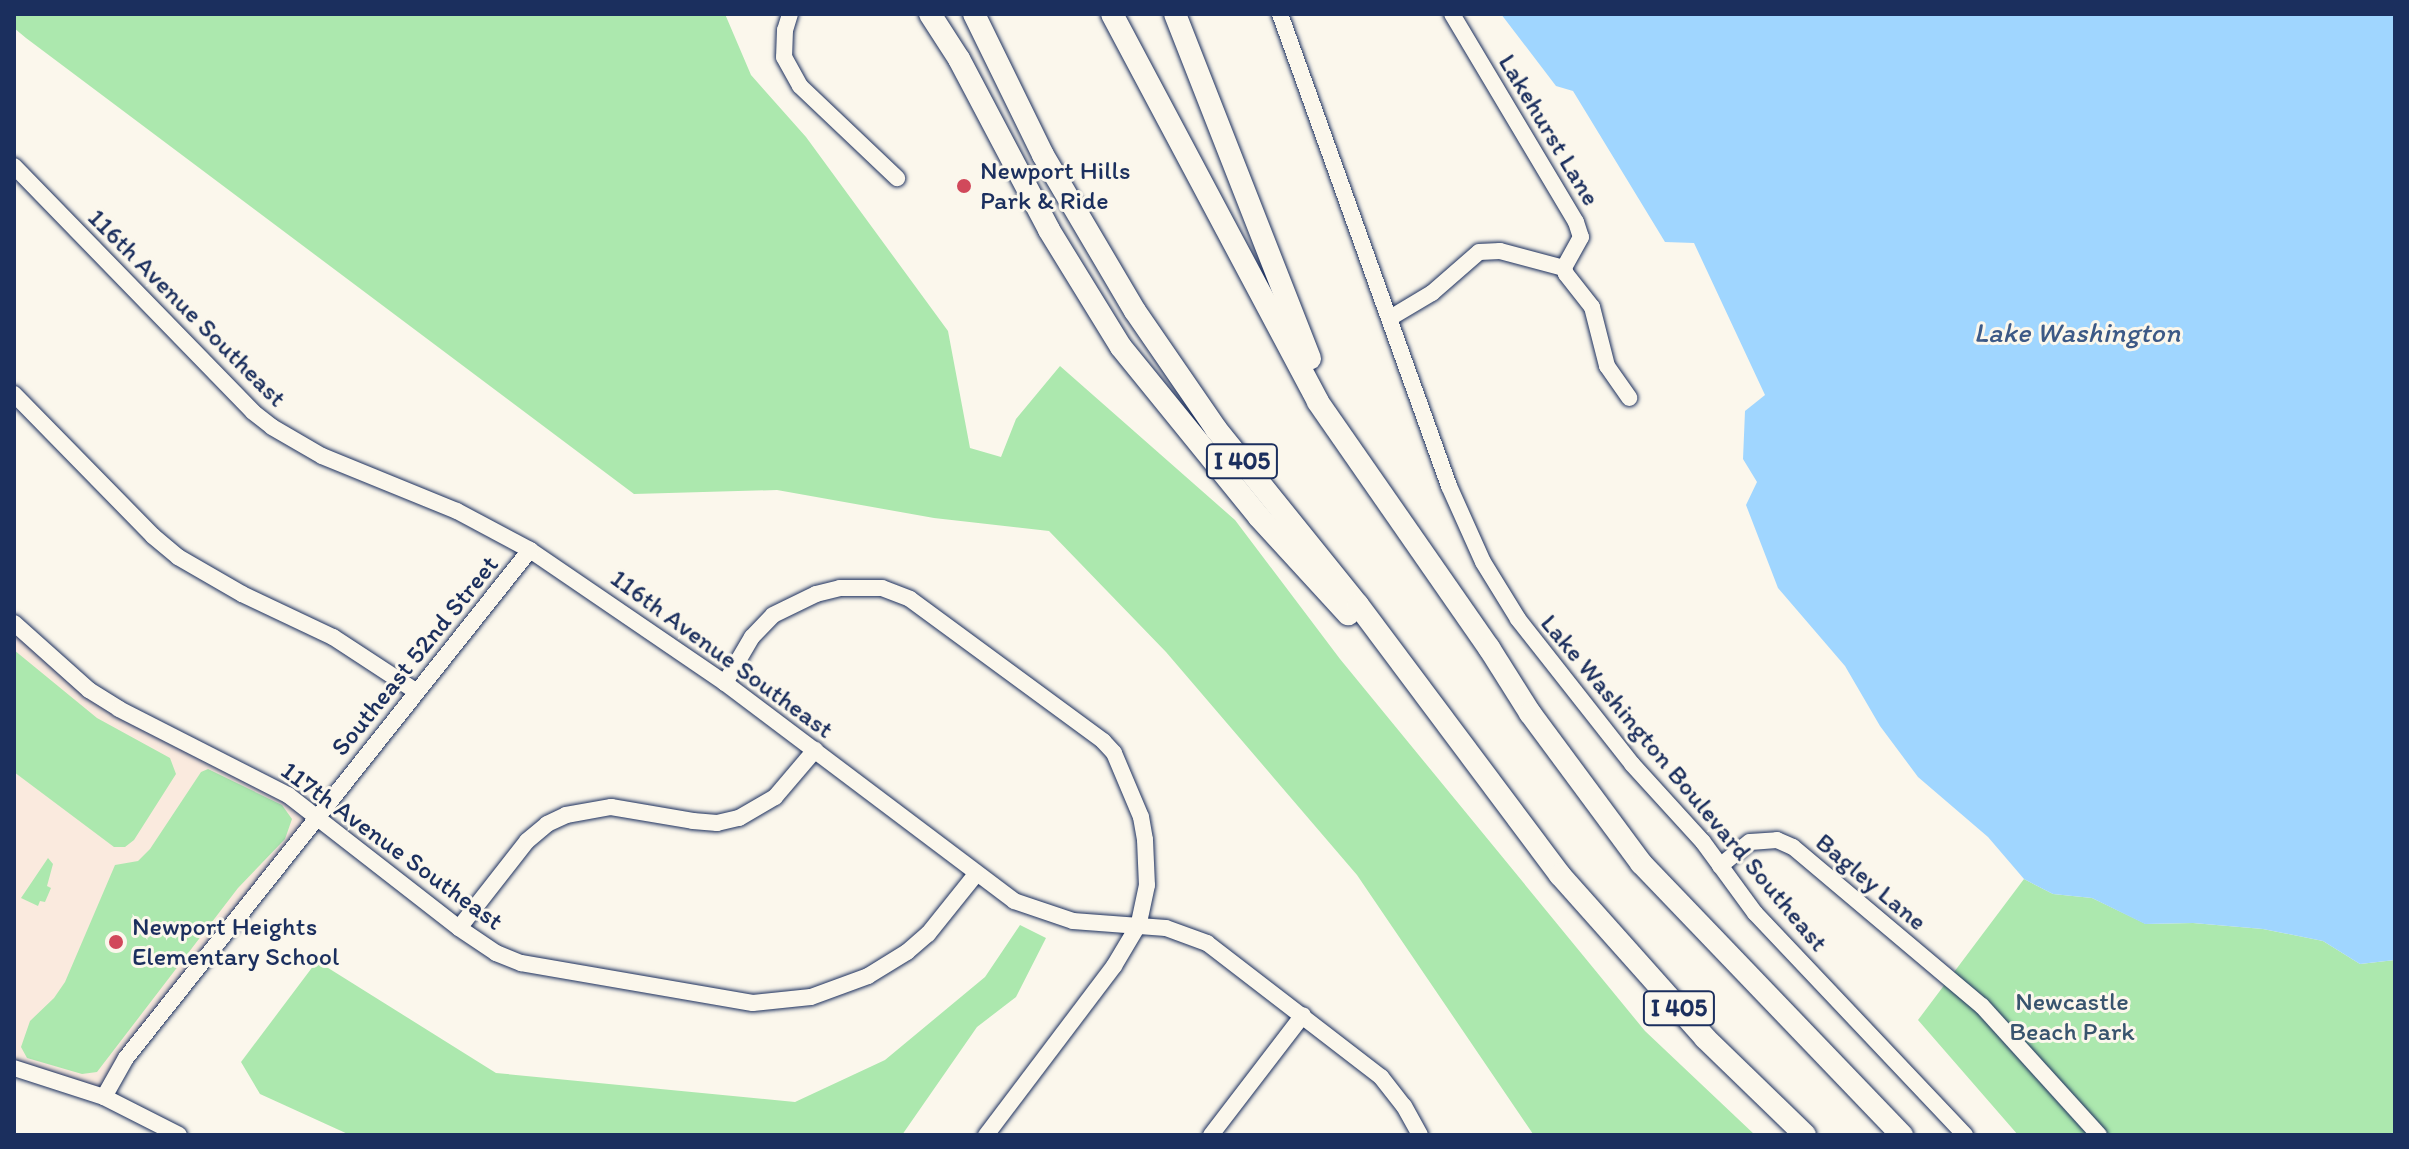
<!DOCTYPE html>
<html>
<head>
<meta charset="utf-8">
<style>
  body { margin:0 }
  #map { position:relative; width:2409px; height:1149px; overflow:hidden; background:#fbf7ec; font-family:Itim,sans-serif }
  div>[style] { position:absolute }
  .built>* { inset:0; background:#faeade }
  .green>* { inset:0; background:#ace8ae }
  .water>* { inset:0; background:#a0d6ff }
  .roads { filter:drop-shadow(0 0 2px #1b2f5e) drop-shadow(0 0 2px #1b2f5e) }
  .minor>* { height:16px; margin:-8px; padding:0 8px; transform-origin:8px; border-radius:8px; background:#fbf7ec }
  .highway>* { height:22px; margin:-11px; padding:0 11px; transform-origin:11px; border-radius:11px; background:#fbf7ec }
  .dots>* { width:22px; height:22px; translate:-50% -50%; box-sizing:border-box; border:4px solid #fbf7ec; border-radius:50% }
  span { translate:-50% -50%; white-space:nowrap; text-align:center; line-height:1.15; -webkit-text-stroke:6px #fbf7ec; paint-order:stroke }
  .shield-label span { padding:2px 6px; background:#fbf7ec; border:2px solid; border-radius:6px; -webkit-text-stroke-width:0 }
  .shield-label { font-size:24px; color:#1b2f5e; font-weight:700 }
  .street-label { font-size:26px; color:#1b2f5e }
  .poi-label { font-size:26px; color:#1b2f5e }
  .left { translate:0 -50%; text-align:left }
  .park-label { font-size:26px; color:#38546e }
  .water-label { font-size:28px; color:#3c5986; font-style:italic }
  .frame { position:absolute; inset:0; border:16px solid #1b2f5e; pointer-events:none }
</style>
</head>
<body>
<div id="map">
  <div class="built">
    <div style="clip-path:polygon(14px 623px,62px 669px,318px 816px,104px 1097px,14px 1068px)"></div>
  </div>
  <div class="green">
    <div style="clip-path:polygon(14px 14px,725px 14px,751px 75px,806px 137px,948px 331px,970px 448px,1001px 457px,1016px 419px,1060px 366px,1235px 520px,1340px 659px,1645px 1031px,1755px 1135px,1533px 1134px,1357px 875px,1166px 652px,1049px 531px,934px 518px,777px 490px,634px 494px,26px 38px,14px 28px)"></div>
    <div style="clip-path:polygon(14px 650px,97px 718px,170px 758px,176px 774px,134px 840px,125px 847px,114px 847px,14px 772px)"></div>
    <div style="clip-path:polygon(208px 769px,282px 805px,292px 819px,285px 839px,238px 888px,97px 1072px,82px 1074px,27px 1058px,21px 1047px,30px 1021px,54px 998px,65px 982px,115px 865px,138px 861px,150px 849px,201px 772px)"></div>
    <div style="clip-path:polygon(48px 858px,53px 864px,47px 886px,51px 888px,45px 902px,40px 901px,38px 906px,21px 898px)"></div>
    <div style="clip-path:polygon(2024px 879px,2053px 894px,2092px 898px,2146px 924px,2193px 923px,2263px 929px,2323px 941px,2360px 964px,2395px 960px,2395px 1135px,2018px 1135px,1918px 1020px)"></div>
    <div style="clip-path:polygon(1020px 925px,1046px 938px,1016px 997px,977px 1027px,902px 1135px,350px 1135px,260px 1094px,241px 1062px,317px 961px,496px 1073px,795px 1102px,885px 1060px,985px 977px)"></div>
  </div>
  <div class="water">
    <div style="clip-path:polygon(1501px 14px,2395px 14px,2395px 960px,2360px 964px,2323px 941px,2263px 929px,2193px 923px,2145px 924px,2092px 898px,2053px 894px,2024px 879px,1988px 837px,1918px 777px,1880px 726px,1845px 666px,1778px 588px,1746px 505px,1757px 482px,1743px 459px,1745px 411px,1765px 395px,1694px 243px,1665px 242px,1573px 91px,1556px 86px)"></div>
  </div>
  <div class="roads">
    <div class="minor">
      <div style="left:790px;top:14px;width:17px;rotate:107deg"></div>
      <div style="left:785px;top:30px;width:27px;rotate:92deg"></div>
      <div style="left:784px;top:57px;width:33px;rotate:61deg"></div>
      <div style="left:800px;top:86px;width:134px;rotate:43.5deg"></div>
      <div style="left:1280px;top:14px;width:501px;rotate:70.3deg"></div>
      <div style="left:1449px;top:486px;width:83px;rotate:65.9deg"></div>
      <div style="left:1483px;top:562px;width:67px;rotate:58.4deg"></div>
      <div style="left:1518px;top:619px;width:184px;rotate:51.8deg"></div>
      <div style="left:1632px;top:764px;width:105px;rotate:47.7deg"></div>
      <div style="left:1703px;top:842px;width:88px;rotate:53.8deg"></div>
      <div style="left:1755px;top:913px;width:306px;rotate:46.6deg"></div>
      <div style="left:1452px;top:14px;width:242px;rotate:59.2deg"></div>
      <div style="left:1576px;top:222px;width:16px;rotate:72deg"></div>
      <div style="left:1581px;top:237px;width:35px;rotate:119deg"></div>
      <div style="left:1564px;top:268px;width:6px;rotate:72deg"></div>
      <div style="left:1566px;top:274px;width:42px;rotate:51.8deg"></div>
      <div style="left:1592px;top:307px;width:61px;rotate:75.7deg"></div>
      <div style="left:1607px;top:366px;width:39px;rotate:55deg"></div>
      <div style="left:14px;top:166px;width:343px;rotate:45.8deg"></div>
      <div style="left:253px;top:412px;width:24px;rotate:38deg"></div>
      <div style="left:272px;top:427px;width:58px;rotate:30.1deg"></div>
      <div style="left:322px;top:456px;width:146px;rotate:22.2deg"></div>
      <div style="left:457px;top:511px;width:83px;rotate:28.1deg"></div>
      <div style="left:530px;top:550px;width:236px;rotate:34.3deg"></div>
      <div style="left:725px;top:683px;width:362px;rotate:37deg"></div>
      <div style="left:1014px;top:901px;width:62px;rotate:18.7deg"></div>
      <div style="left:1073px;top:921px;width:93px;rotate:4.3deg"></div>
      <div style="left:1166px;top:928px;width:44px;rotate:20.1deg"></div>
      <div style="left:1207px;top:943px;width:220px;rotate:37.6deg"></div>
      <div style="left:1381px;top:1077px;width:37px;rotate:52deg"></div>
      <div style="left:1404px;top:1106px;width:33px;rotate:61deg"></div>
      <div style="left:1390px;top:318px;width:49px;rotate:-30.8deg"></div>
      <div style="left:1432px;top:293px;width:62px;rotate:-41.1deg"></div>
      <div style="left:1479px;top:252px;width:21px;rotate:-3deg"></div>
      <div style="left:1500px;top:251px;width:66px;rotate:14.9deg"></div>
      <div style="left:14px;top:394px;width:199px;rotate:45.6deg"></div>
      <div style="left:153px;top:536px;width:33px;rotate:40deg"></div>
      <div style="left:178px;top:557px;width:74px;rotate:30deg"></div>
      <div style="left:242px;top:594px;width:101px;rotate:25.3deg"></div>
      <div style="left:333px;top:637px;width:100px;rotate:33.2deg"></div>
      <div style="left:14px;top:623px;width:101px;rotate:41.8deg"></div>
      <div style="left:89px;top:690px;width:36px;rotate:32deg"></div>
      <div style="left:119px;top:709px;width:190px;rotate:27deg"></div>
      <div style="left:288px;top:795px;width:217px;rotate:37.9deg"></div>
      <div style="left:459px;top:928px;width:45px;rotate:34deg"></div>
      <div style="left:496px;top:953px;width:27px;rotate:22deg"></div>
      <div style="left:521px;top:963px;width:235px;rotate:9.8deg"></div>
      <div style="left:753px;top:1003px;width:58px;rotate:-5.9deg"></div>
      <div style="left:811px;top:997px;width:61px;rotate:-20.2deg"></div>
      <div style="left:868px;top:976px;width:46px;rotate:-31.6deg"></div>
      <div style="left:907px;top:952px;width:28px;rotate:-41deg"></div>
      <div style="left:928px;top:934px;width:77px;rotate:-51.3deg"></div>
      <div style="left:725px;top:683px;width:53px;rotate:-59.6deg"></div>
      <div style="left:752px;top:637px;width:30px;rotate:-46deg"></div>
      <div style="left:773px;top:615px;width:48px;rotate:-26deg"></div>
      <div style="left:816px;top:594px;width:25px;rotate:-14deg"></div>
      <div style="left:840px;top:588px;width:42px"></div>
      <div style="left:882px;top:588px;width:30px;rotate:21deg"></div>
      <div style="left:910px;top:599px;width:240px;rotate:36.3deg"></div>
      <div style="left:1103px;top:741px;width:16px;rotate:47deg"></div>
      <div style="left:1114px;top:753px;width:69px;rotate:67.1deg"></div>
      <div style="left:1141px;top:817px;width:23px;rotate:80deg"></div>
      <div style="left:1145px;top:840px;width:45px;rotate:87.5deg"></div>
      <div style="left:1147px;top:885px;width:40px;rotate:102deg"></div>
      <div style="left:1139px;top:924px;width:49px;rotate:120.8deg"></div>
      <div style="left:1114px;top:966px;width:212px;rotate:127.1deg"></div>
      <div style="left:1720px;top:866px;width:38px;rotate:-39deg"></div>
      <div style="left:1750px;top:842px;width:27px;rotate:-4deg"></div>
      <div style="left:1777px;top:840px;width:17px;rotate:24deg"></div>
      <div style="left:1793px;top:847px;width:247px;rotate:40.1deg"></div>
      <div style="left:1982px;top:1006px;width:174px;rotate:47.8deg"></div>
      <div style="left:459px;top:928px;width:110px;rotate:-52deg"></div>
      <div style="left:527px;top:841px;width:26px;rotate:-40deg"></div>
      <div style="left:547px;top:824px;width:21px;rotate:-25deg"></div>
      <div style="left:566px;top:815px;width:46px;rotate:-10.1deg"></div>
      <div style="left:611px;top:807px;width:83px;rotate:9.7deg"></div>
      <div style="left:693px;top:821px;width:24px;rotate:5deg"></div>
      <div style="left:717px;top:823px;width:23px;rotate:-13deg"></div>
      <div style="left:739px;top:818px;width:42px;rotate:-30.3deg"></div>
      <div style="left:775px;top:797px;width:62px;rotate:-49.6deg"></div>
      <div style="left:14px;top:1068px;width:95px;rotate:17.9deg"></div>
      <div style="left:104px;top:1097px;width:84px;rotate:26.9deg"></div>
      <div style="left:104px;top:1097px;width:45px;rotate:-60.6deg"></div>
      <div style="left:126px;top:1058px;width:649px;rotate:-51.51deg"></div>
      <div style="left:1211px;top:1135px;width:151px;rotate:-52.5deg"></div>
    </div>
    <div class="highway">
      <div style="left:930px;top:14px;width:54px;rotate:57.2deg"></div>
      <div style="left:959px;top:59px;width:193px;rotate:62.2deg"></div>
      <div style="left:1049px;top:230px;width:137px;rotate:58.4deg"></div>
      <div style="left:1121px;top:347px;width:219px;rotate:50.9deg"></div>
      <div style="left:1259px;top:517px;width:132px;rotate:47.5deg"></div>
      <div style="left:974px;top:14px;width:157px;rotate:63.9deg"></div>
      <div style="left:1043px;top:155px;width:181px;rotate:59.5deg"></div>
      <div style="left:1135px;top:311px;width:143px;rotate:55.5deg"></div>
      <div style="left:1216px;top:429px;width:226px;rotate:51.1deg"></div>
      <div style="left:1358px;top:605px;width:337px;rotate:53.2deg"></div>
      <div style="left:1560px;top:875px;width:218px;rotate:48.3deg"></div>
      <div style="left:1705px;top:1038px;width:139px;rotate:44.1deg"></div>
      <div style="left:1112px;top:14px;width:439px;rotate:62deg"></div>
      <div style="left:1318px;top:402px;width:300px;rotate:55.2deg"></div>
      <div style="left:1489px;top:648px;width:77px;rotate:57.8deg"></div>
      <div style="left:1530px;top:713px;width:187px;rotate:53.5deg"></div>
      <div style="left:1641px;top:863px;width:377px;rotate:46.2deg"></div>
      <div style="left:1175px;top:14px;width:370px;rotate:68.6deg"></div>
    </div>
  </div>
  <div class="dots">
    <div style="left:964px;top:186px;background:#d1495b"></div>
    <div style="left:116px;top:942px;background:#d1495b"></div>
  </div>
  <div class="shield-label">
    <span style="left:1242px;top:461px">I 405</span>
    <span style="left:1679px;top:1008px">I 405</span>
  </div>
  <div class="street-label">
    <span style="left:1549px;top:130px;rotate:59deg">Lakehurst Lane</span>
    <span style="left:187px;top:308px;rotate:45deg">116th Avenue Southeast</span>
    <span style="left:722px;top:654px;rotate:36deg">116th Avenue Southeast</span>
    <span style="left:415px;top:656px;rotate:-51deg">Southeast 52nd Street</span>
    <span style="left:1684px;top:783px;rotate:50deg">Lake Washington Boulevard Southeast</span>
    <span style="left:392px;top:846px;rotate:36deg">117th Avenue Southeast</span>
    <span style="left:1871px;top:882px;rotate:40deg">Bagley Lane</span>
  </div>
  <div class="poi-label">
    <span class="left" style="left:980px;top:186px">Newport Hills<br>Park &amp; Ride</span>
    <span class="left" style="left:132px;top:942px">Newport Heights<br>Elementary School</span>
  </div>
  <div class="park-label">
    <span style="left:2072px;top:1017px">Newcastle<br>Beach Park</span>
  </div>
  <div class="water-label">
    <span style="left:2077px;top:332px">Lake Washington</span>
  </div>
  <div class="frame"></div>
</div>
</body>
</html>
